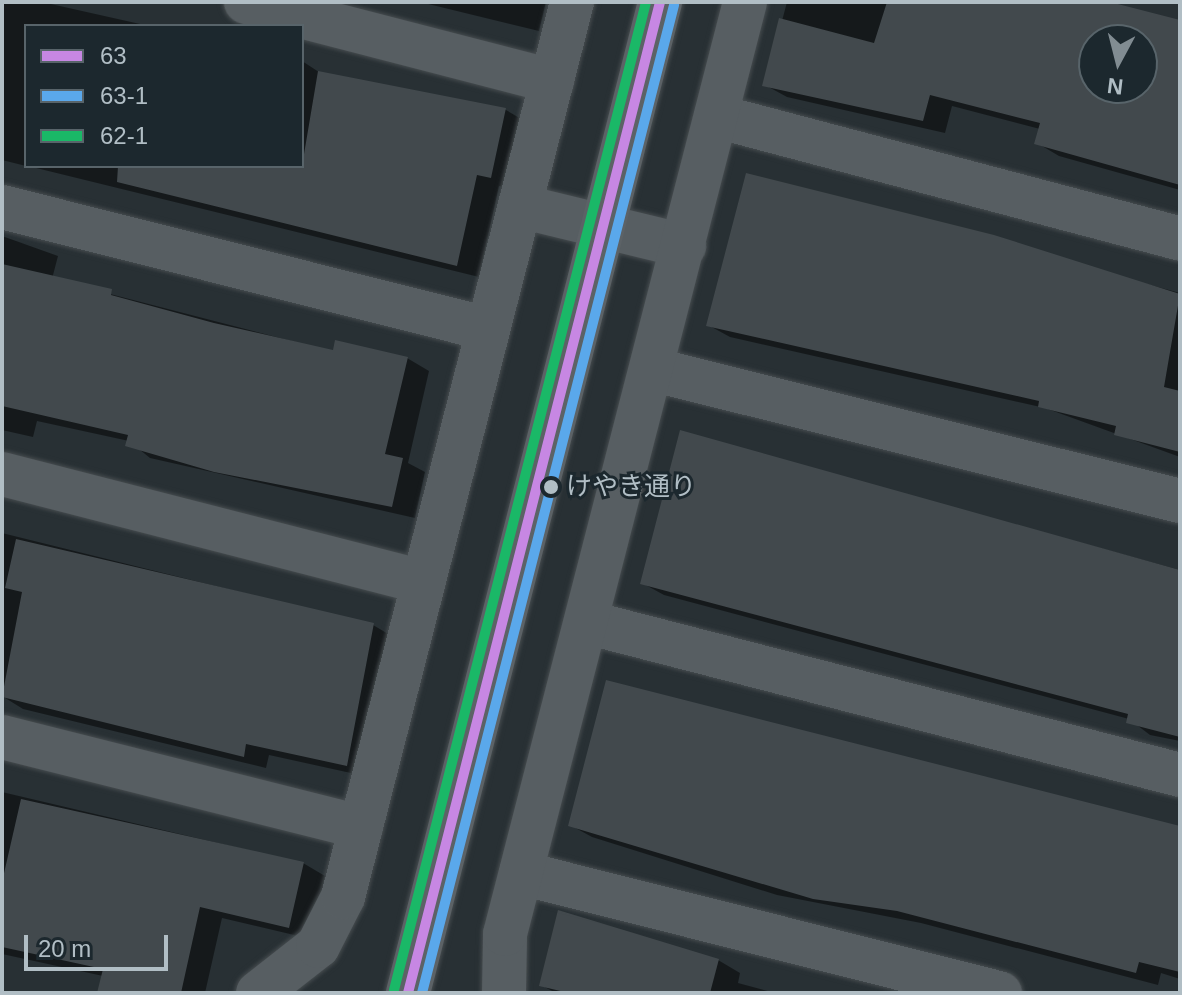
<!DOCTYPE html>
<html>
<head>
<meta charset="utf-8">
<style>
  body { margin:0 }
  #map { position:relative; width:1182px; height:995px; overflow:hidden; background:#283034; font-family:Helvetica,"Noto Sans JP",sans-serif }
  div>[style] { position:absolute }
  .shadow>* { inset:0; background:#0007 }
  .building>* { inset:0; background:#42494d }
  .roads { filter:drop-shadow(0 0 2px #464c4f) drop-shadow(0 0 2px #464c4f) }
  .street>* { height:44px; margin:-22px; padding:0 22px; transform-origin:22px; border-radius:22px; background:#575e62 }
  .secondary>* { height:44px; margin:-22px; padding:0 22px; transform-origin:22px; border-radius:22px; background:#5c6266 }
  .bus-1>* { height:10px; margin:-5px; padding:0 5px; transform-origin:5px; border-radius:5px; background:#c787e3 }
  .bus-2>* { height:10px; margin:-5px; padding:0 5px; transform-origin:5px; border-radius:5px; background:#5aa8eb }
  .bus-3>* { height:10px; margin:-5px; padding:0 5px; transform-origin:5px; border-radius:5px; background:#1ab867 }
  .dots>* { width:22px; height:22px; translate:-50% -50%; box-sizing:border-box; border:4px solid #1c282e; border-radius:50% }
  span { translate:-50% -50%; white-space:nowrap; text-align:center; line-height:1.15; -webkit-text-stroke:6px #1c282e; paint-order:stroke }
  .bus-label { font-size:26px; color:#b1bec5 }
  .left { translate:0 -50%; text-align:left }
  .frame { position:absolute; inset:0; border:4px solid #b1bec5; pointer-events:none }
  .legend { position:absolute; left:24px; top:24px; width:280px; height:144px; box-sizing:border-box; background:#1c282e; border:2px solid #58646a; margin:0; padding:10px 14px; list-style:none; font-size:24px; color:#b1bec5 }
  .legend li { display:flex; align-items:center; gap:16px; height:40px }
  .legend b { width:40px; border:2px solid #58646a }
  .north { position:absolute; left:1078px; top:24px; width:80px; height:80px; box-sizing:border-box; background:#1c282e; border:2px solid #58646a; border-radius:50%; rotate:187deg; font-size:22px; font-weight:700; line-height:32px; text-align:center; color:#b1bec5 }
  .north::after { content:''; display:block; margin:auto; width:28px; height:36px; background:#818c92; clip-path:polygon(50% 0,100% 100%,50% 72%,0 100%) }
  .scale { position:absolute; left:24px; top:935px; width:144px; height:36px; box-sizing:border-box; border:4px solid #b1bec5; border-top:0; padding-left:10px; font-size:24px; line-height:28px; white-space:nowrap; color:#b1bec5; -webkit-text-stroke:6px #1c282e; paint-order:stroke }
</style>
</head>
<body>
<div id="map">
  <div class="shadow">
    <div style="clip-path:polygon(2px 2px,42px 2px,149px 26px,26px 26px,26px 166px,2px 160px)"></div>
    <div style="clip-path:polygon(420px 2px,546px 2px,539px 31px)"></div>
    <div style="clip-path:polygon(evenodd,787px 2px,1095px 2px,1180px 25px,1180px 190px,1059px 156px,1037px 143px,1040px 129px,952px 106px,945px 133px,787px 97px,765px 85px,787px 2px,1094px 40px,1142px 40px,1142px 88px,1094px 88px,1094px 40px)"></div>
    <div style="clip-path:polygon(302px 61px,322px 74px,506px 110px,528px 123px,513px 189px,499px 186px,479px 277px,28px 166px,302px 166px)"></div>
    <div style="clip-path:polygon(748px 176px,1180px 293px,1180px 457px,1045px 408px,730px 337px,708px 325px)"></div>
    <div style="clip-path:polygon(2px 236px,58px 256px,52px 279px,334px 352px,407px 358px,429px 371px,408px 463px,425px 472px,415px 518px,150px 458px,129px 441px,37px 421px,33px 437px,2px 430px)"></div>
    <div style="clip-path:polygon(681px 433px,1180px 570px,1180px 741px,1150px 735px,1129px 719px,664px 595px,642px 583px)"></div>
    <div style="clip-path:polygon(2px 533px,373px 625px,395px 638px,369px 777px,269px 755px,266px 768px,23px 709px,2px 696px)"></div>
    <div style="clip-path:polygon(607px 682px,1180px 830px,1180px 979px,1161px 973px,1158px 985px,921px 923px,777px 895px,592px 837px,570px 825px)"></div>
    <div style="clip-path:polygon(2px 792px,303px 863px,325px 876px,311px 939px,222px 918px,205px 993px,105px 993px,103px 976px,2px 954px)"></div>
    <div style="clip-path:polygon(718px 960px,740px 973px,738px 983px,775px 993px,556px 993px,541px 985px)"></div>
  </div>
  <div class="building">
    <div style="clip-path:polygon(evenodd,887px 2px,1110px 2px,1180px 20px,1180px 185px,1034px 144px,1040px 123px,930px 95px,923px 121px,762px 86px,779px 18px,874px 43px,887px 2px,1094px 40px,1142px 40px,1142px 88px,1094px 88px,1094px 40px)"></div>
    <div style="clip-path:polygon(318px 71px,506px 108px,491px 178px,477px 175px,457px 266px,117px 182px,118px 166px,302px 166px)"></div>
    <div style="clip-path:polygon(746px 173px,994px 235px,1180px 294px,1164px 387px,1180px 391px,1180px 452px,1114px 435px,1116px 426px,1038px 407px,1039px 401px,706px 326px)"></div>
    <div style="clip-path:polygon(2px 264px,112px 289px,111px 295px,214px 323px,333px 350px,335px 340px,408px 357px,385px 454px,403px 458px,392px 507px,214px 472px,125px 446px,128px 435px,2px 406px)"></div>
    <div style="clip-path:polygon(680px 430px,1180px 570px,1180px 737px,1126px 723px,1128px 714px,640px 584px)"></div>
    <div style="clip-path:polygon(16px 539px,374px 623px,347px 766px,246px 744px,244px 757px,2px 697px,22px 592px,5px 588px)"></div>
    <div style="clip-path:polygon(606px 680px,1180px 826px,1180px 972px,1139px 962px,1136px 973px,897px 911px,813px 899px,568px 826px)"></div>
    <div style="clip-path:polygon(21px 799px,304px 862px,289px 928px,200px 907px,181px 993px,97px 993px,103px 969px,2px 947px,2px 882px)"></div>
    <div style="clip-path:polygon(558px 910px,719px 959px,710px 993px,569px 993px,539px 986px)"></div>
  </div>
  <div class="roads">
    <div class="street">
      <div style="left:246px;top:2px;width:316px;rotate:14.5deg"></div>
      <div style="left:716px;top:116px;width:480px;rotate:14.8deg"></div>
      <div style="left:520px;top:206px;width:169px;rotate:13.7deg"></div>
      <div style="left:2px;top:207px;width:501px;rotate:14.09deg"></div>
      <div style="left:651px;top:369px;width:545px;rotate:14.01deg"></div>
      <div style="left:2px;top:474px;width:435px;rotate:14.4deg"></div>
      <div style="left:586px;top:622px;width:613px;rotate:14.44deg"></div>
      <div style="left:2px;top:737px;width:370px;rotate:14.1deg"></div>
      <div style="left:521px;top:873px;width:494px;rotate:14.1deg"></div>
      <div style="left:258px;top:993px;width:76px;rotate:-38.1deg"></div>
      <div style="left:318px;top:946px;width:55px;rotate:-63deg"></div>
      <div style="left:343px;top:897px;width:924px;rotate:-75.65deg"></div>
      <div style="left:504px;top:993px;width:59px;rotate:-89deg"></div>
      <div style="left:505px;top:934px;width:962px;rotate:-75.56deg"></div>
    </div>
    <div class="secondary">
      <div style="left:408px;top:993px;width:1023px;rotate:-75.73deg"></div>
    </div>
  </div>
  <div class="bus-1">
    <div style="left:408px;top:993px;width:1023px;rotate:-75.73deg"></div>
  </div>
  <div class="bus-2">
    <div style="left:422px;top:993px;width:1020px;rotate:-75.69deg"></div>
  </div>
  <div class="bus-3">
    <div style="left:394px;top:990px;width:1020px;rotate:-75.69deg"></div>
  </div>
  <div class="dots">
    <div style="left:551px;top:487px;background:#b1bec5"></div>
  </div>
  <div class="bus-label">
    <span class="left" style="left:566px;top:487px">けやき通り</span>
  </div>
  <div class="frame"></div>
  <ul class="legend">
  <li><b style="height:10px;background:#c787e3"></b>63</li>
  <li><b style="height:10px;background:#5aa8eb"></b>63-1</li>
  <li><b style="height:10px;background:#1ab867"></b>62-1</li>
  </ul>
  <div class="north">N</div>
  <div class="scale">20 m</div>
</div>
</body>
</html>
